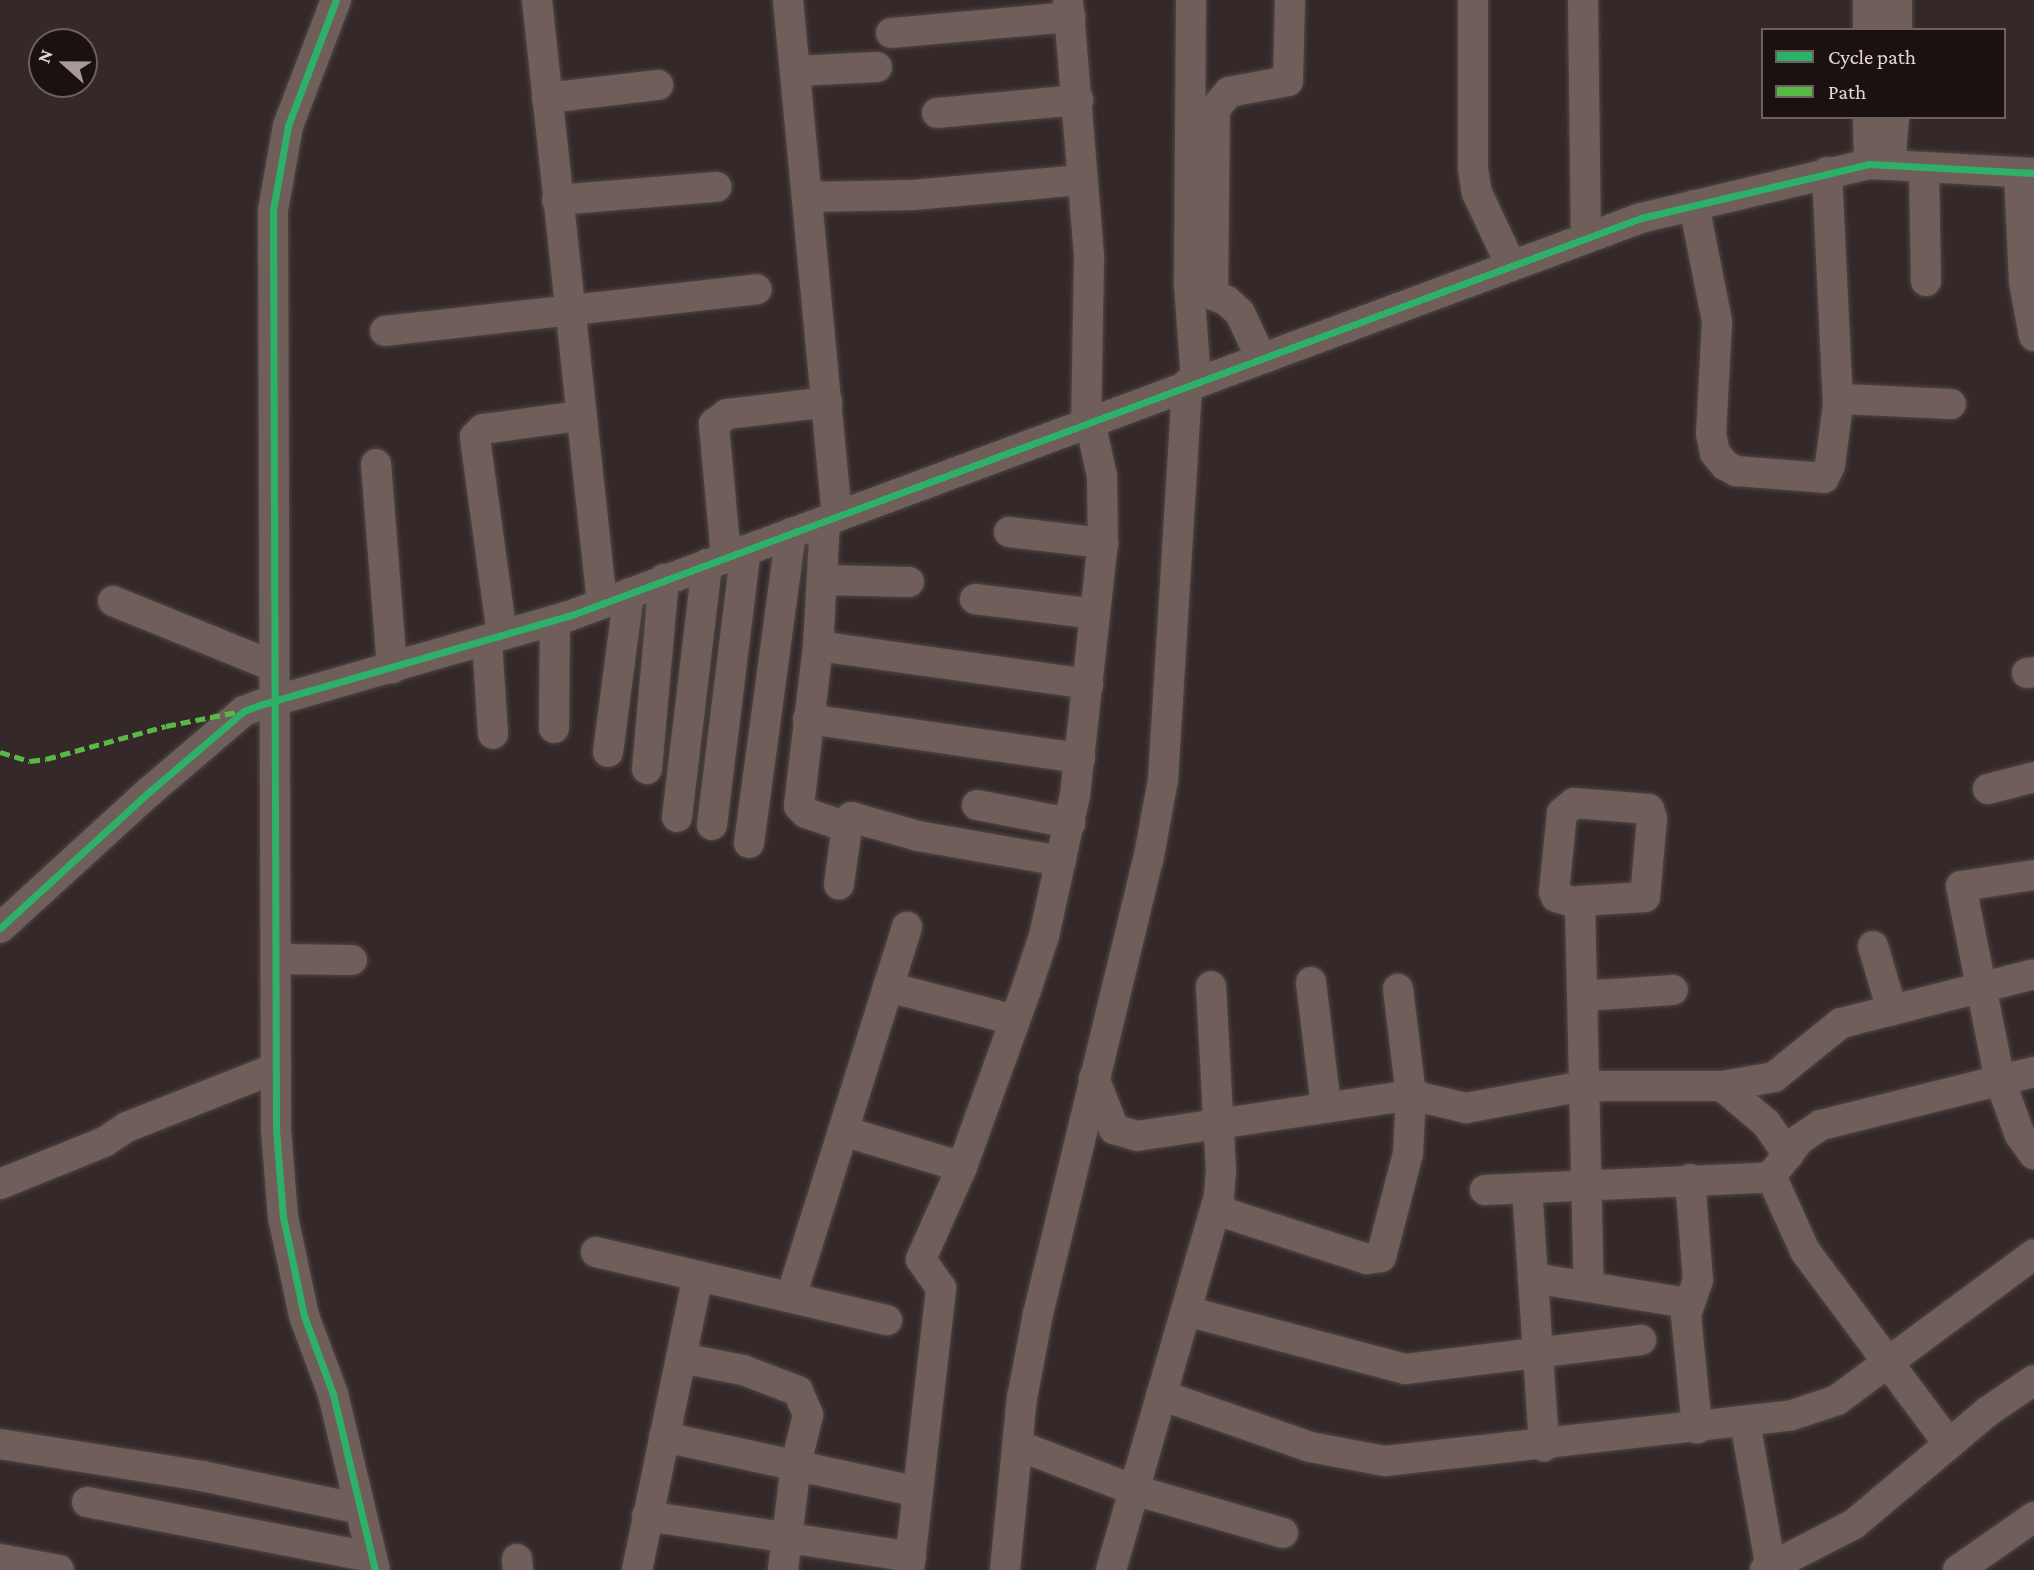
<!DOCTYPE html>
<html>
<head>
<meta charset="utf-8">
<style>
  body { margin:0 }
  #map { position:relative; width:2034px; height:1570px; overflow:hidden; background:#342928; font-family:"Crimson Pro",serif }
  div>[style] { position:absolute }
  .roads { filter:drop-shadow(0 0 2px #504645) drop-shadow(0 0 2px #504645) }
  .minor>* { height:30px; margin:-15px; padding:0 15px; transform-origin:15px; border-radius:15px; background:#705e5b }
  .quiet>* { height:5px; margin-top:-2.5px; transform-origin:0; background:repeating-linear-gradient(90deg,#58b947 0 10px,transparent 0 15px) }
  .cycleway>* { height:7px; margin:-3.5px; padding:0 3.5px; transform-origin:3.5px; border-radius:3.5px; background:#2db169 }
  span { translate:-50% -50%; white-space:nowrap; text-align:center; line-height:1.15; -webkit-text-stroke:5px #1a1110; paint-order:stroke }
  .legend { position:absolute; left:1761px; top:28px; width:245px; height:91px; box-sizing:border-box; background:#1a1110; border:2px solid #6c605f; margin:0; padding:9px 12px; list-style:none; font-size:21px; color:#e6d7d5 }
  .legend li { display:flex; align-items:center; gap:14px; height:35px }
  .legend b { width:35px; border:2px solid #6c605f }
  .north { position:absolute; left:28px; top:28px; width:70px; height:70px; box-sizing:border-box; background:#1a1110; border:2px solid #6c605f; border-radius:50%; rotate:291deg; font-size:19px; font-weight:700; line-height:28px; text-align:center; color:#e6d7d5 }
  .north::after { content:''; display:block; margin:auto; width:24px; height:32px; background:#a89a98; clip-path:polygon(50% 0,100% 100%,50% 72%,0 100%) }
</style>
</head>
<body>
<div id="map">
  <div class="roads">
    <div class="minor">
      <div style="left:336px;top:0;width:135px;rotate:110.9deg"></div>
      <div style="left:288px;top:126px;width:85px;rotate:100.1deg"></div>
      <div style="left:273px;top:210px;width:920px;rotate:89.81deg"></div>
      <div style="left:276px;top:1130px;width:87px;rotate:85.4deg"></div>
      <div style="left:283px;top:1217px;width:101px;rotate:78deg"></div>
      <div style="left:304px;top:1316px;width:83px;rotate:69.6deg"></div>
      <div style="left:333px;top:1394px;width:181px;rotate:76.6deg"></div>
      <div style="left:537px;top:0;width:606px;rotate:83.85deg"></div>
      <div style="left:788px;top:0;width:518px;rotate:84.58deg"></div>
      <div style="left:1068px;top:0;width:259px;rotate:85.3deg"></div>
      <div style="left:1089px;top:258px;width:166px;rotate:91deg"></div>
      <div style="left:1191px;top:0;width:285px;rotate:90.4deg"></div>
      <div style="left:1189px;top:285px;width:95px;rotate:85.8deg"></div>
      <div style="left:1473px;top:0;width:169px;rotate:90deg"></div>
      <div style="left:1473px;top:169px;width:24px;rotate:81deg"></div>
      <div style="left:1477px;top:193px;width:77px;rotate:64.8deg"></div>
      <div style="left:1583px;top:0;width:235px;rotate:89.3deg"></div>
      <div style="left:1868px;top:0;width:30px;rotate:90deg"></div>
      <div style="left:1897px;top:30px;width:30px;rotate:-90deg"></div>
      <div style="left:891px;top:33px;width:180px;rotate:-5.1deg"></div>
      <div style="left:796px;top:71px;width:81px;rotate:-2.8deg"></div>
      <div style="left:547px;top:98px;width:112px;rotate:-6.7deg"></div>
      <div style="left:937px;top:113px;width:142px;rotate:-5.3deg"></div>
      <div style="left:1868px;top:117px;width:47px;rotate:88.8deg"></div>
      <div style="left:1890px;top:165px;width:48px;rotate:-85.2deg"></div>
      <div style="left:1924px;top:167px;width:114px;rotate:89deg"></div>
      <div style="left:1827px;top:172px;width:232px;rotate:87.3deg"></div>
      <div style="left:2019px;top:173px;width:109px;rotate:87.4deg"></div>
      <div style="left:2024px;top:282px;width:55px;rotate:79.5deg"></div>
      <div style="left:807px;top:197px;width:106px;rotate:-1.1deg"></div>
      <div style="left:913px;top:195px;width:170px;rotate:-5.1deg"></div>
      <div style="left:557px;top:200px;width:160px;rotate:-4.7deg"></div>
      <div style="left:1694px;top:205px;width:118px;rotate:78.8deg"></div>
      <div style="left:1717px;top:321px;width:113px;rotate:93deg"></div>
      <div style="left:1711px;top:434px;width:19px;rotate:78deg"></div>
      <div style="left:1715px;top:453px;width:16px;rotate:50deg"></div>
      <div style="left:1725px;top:465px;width:13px;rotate:29deg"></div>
      <div style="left:1736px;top:471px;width:88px;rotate:4.5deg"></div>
      <div style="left:1824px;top:478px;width:14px;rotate:-65deg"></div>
      <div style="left:1830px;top:465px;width:62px;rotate:-82.5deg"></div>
      <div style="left:1838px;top:404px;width:7px;rotate:-45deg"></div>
      <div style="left:1843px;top:399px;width:108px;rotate:2.7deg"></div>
      <div style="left:1194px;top:287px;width:36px;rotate:23deg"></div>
      <div style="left:1227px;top:301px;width:18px;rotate:43deg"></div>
      <div style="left:1240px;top:313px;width:47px;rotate:65.1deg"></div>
      <div style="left:1213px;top:295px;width:186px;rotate:-89.4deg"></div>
      <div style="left:1215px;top:109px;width:22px;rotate:-51deg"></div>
      <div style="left:1229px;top:92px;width:60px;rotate:-10.6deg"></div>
      <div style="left:1288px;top:81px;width:81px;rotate:-88.6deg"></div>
      <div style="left:385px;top:331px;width:374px;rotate:-6.4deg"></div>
      <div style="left:376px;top:464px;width:205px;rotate:85.5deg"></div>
      <div style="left:825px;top:521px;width:125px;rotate:93.2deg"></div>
      <div style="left:818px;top:646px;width:161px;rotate:96.8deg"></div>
      <div style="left:799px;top:806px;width:10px;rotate:45deg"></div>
      <div style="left:806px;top:813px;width:43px;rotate:18.9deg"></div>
      <div style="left:847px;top:827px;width:58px;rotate:98deg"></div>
      <div style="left:1009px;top:532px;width:95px;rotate:6.7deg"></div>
      <div style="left:726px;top:557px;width:134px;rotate:-95.2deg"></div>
      <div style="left:714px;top:424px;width:16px;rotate:-38deg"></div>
      <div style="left:727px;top:414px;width:101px;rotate:-6.8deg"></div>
      <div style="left:823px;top:580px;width:86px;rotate:1.3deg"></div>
      <div style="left:975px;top:599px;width:121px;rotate:7.1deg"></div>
      <div style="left:113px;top:601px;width:173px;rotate:22.1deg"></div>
      <div style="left:502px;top:635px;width:200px;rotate:-97.8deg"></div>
      <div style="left:475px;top:437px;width:11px;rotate:-45deg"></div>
      <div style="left:483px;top:429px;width:97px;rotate:-7.7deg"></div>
      <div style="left:487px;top:641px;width:93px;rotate:86.3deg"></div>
      <div style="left:818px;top:646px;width:273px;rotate:8deg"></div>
      <div style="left:2027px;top:673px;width:7px;rotate:-8deg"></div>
      <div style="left:808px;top:719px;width:275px;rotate:8.2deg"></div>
      <div style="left:554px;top:728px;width:108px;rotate:-89.5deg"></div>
      <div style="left:608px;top:752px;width:160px;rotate:-82.5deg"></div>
      <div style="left:647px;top:769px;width:191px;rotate:-84.9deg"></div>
      <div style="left:1988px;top:789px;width:48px;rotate:-14.6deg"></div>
      <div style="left:977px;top:805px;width:95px;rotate:11deg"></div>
      <div style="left:677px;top:817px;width:255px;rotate:-83.2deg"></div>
      <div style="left:851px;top:817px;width:70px;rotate:15.8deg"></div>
      <div style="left:918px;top:836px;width:145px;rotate:9.9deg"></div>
      <div style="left:712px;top:825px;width:277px;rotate:-83deg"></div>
      <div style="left:749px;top:843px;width:313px;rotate:-82.3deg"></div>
      <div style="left:2034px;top:875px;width:74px;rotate:171.4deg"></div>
      <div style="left:1961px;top:886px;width:199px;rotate:78.7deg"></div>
      <div style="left:2000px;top:1081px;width:58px;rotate:69.7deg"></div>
      <div style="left:2020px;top:1135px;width:24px;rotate:54deg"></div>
      <div style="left:1579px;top:901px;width:66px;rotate:-3.5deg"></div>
      <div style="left:1645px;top:897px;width:78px;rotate:-84.9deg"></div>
      <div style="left:1652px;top:819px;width:10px;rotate:-107deg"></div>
      <div style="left:1649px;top:809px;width:75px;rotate:-175.4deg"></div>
      <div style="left:1574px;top:803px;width:16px;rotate:140deg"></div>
      <div style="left:1562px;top:813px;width:79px;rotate:95.8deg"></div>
      <div style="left:1554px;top:892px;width:5px;rotate:68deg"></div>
      <div style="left:1556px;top:897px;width:25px;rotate:16deg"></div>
      <div style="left:1580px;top:904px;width:382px;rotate:88.7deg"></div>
      <div style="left:0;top:928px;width:202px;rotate:-42.4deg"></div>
      <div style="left:149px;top:792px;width:125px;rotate:-40.5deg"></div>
      <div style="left:244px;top:711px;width:17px;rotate:-21deg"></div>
      <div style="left:260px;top:705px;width:322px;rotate:-16.1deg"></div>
      <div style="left:569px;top:616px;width:1143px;rotate:-20.37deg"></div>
      <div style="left:1641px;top:218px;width:234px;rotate:-13.3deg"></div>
      <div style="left:1869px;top:164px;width:165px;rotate:3.1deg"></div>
      <div style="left:1873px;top:946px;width:67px;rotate:73.5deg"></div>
      <div style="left:277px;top:959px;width:75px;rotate:0.8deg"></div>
      <div style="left:1311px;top:982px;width:125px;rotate:83.1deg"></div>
      <div style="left:888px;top:987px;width:131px;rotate:14.6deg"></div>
      <div style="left:1583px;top:996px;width:90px;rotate:-3.8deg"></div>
      <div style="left:1094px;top:1078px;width:55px;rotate:68.6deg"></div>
      <div style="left:1114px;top:1129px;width:24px;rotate:17deg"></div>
      <div style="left:1137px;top:1136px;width:277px;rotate:-8.5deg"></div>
      <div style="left:1411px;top:1095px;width:57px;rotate:13.3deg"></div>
      <div style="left:1466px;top:1108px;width:120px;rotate:-10.6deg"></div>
      <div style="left:1584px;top:1086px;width:138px"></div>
      <div style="left:1722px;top:1086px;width:53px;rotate:-9.8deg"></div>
      <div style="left:1774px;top:1077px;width:86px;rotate:-38.9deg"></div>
      <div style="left:1841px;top:1023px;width:199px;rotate:-14.2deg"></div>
      <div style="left:1722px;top:1086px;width:57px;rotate:40.1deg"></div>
      <div style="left:1766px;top:1123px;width:39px;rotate:55deg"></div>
      <div style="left:843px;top:1131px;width:124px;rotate:16.8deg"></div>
      <div style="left:1771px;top:1176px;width:82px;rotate:65.6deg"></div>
      <div style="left:1805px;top:1251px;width:241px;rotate:53.3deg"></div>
      <div style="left:1690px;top:1179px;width:101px;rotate:85.5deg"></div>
      <div style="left:1698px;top:1280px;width:37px;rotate:109deg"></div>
      <div style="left:1686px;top:1315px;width:114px;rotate:84.4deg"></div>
      <div style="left:0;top:1184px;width:112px;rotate:-22deg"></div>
      <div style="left:104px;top:1142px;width:27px;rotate:-33deg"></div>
      <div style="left:127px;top:1127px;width:160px;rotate:-21.6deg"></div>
      <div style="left:1527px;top:1188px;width:259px;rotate:86.2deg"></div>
      <div style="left:1485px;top:1190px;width:274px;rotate:-2.5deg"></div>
      <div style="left:1759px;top:1178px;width:12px;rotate:-9deg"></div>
      <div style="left:1771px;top:1176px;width:47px;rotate:-51.9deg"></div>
      <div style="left:1800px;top:1139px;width:25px;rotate:-34deg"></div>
      <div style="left:1821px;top:1125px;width:219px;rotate:-14deg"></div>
      <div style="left:1216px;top:1210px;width:159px;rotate:18deg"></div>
      <div style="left:1367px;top:1259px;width:14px;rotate:-8deg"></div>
      <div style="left:1381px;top:1257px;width:107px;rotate:-75.4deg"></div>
      <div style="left:1408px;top:1153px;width:58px;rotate:-87deg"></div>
      <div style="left:1411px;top:1095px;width:107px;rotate:-97deg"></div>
      <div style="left:596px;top:1252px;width:299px;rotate:13.2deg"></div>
      <div style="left:1533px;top:1278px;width:157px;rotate:9.2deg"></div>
      <div style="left:791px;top:1297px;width:388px;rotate:-72.6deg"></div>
      <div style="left:1186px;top:1311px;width:227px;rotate:14.8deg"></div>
      <div style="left:1405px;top:1369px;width:238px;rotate:-7deg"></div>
      <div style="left:681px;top:1358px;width:63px;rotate:11deg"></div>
      <div style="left:743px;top:1370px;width:59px;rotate:20.9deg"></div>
      <div style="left:798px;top:1391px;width:26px;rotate:67deg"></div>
      <div style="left:808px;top:1415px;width:50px;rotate:103.8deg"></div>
      <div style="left:796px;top:1464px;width:107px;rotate:97deg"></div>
      <div style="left:1161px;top:1395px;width:158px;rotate:19.2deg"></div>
      <div style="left:1310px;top:1447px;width:76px;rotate:10.6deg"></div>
      <div style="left:1385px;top:1461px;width:406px;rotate:-6.4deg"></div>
      <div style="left:1789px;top:1416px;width:51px;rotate:-18.4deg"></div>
      <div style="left:1837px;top:1400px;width:245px;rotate:-36.5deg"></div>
      <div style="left:1745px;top:1422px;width:150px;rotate:80deg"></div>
      <div style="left:664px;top:1437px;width:260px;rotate:12.2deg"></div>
      <div style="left:0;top:1444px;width:205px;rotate:9deg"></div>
      <div style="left:202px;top:1476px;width:161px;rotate:11.8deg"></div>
      <div style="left:1030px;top:1450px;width:111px;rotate:21deg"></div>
      <div style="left:1134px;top:1490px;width:155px;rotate:16.1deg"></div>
      <div style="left:87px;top:1502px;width:289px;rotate:11deg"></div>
      <div style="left:647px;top:1516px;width:267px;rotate:8.8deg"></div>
      <div style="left:0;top:1559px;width:60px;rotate:10.6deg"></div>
      <div style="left:517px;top:1559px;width:11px;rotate:85deg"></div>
      <div style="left:637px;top:1570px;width:300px;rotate:-78.3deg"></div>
      <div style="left:909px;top:1570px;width:284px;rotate:-83.5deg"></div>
      <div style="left:941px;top:1288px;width:35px;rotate:-125deg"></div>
      <div style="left:921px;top:1259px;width:101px;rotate:-66deg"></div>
      <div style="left:962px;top:1167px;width:188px;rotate:-70.1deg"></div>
      <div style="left:1026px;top:990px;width:57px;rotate:-71.6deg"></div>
      <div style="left:1044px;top:936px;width:144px;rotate:-77.6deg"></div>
      <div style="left:1075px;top:795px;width:254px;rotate:-83.7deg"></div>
      <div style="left:1103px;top:543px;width:67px;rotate:-90.9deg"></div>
      <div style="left:1102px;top:476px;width:55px;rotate:-102.5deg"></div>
      <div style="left:1005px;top:1570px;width:173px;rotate:-84.4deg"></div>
      <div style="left:1022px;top:1398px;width:86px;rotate:-79.2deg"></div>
      <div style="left:1038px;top:1314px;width:466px;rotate:-76.4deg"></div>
      <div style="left:1148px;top:861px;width:82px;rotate:-79.5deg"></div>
      <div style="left:1163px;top:780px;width:397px;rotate:-86.5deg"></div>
      <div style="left:1111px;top:1570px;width:388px;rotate:-73.9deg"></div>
      <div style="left:1219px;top:1197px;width:26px;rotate:-86deg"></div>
      <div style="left:1221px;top:1171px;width:185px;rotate:-93.1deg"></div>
      <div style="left:1765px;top:1570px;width:100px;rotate:-27.3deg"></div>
      <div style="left:1854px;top:1524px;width:174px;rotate:-40.1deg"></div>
      <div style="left:1987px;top:1412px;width:57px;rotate:-34.2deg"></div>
      <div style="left:1958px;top:1570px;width:93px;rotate:-34.9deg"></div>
    </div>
  </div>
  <div class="quiet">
    <div style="left:0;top:752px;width:31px;rotate:17deg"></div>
    <div style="left:30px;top:761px;width:16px;rotate:-7deg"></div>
    <div style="left:46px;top:759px;width:124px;rotate:-15.4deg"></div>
    <div style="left:166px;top:726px;width:72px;rotate:-11.2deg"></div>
  </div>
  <div class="cycleway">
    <div style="left:336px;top:0;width:135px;rotate:110.9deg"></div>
    <div style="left:288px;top:126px;width:85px;rotate:100.1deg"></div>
    <div style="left:273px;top:210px;width:920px;rotate:89.81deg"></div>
    <div style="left:276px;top:1130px;width:87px;rotate:85.4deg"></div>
    <div style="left:283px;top:1217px;width:101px;rotate:78deg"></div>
    <div style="left:304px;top:1316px;width:83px;rotate:69.6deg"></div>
    <div style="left:333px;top:1394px;width:181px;rotate:76.6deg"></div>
    <div style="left:0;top:928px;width:202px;rotate:-42.4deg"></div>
    <div style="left:149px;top:792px;width:125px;rotate:-40.5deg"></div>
    <div style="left:244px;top:711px;width:17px;rotate:-21deg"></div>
    <div style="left:260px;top:705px;width:322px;rotate:-16.1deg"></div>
    <div style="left:569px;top:616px;width:1143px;rotate:-20.37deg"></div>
    <div style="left:1641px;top:218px;width:234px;rotate:-13.3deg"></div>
    <div style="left:1869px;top:164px;width:165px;rotate:3.1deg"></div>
  </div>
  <ul class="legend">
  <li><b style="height:9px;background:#2db169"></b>Cycle path</li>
  <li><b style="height:9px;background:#58b947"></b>Path</li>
  </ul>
  <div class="north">N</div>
</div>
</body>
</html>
